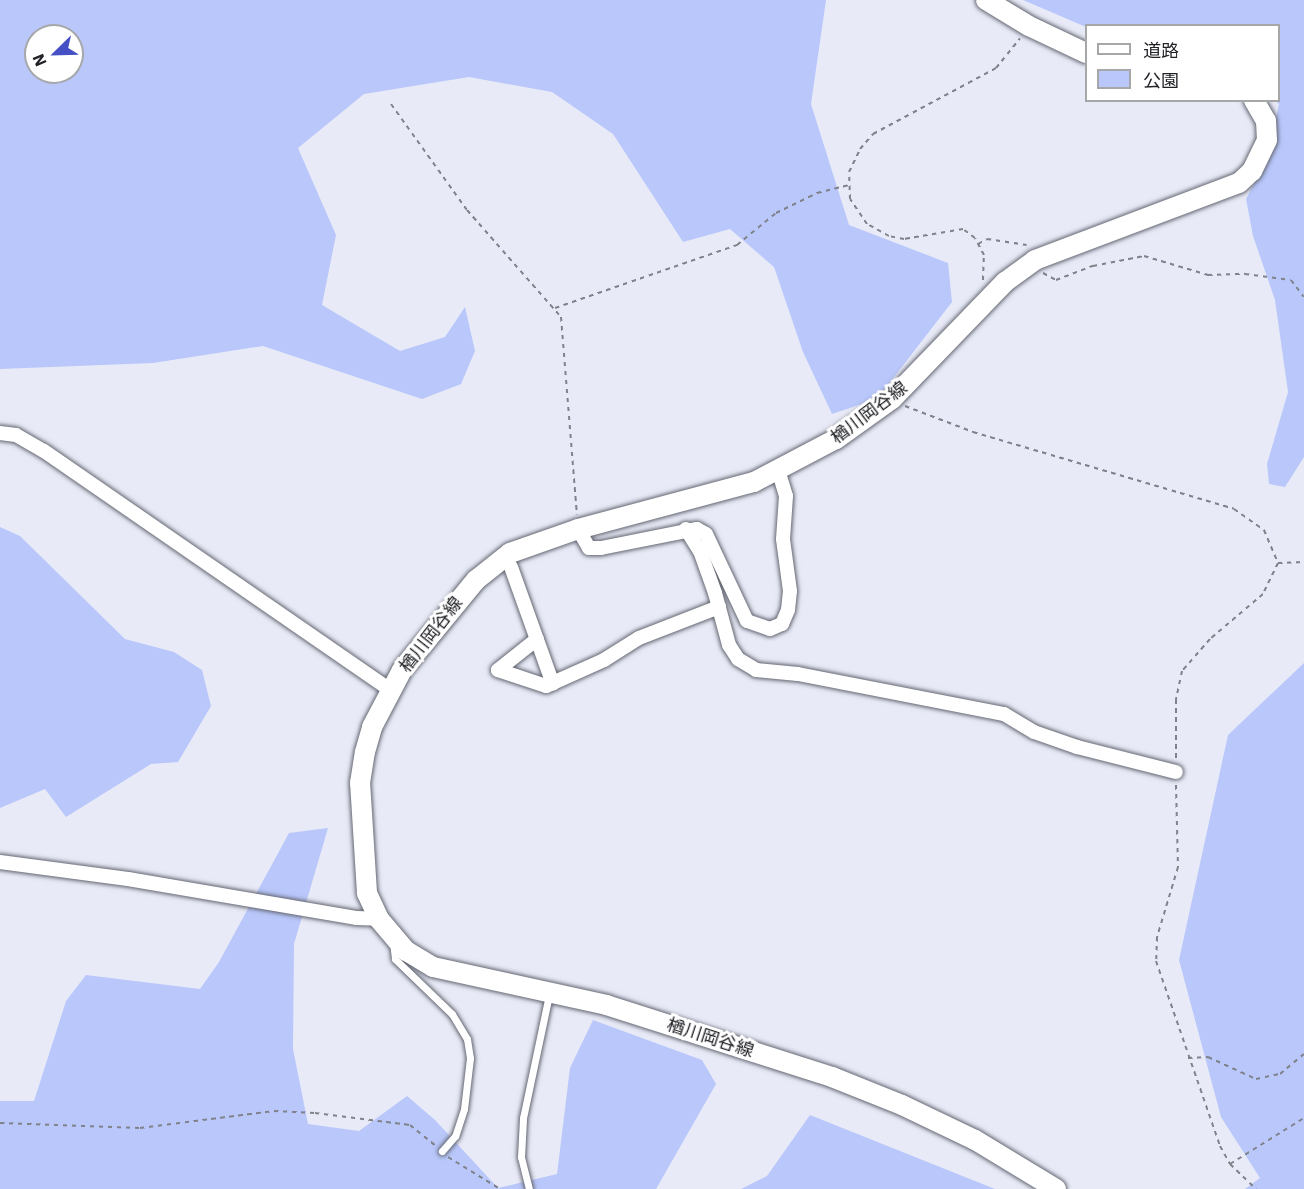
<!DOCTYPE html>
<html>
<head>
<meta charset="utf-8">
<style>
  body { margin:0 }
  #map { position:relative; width:1304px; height:1189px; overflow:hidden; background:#e8ebf7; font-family:"IBM Plex Sans","Noto Sans JP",sans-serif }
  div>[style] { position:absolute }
  .green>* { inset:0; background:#b9c7fb }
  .path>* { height:2px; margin-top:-1px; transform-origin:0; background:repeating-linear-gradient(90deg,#80828a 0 4.5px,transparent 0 9px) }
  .roads { filter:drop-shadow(0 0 2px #646772) drop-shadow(0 0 2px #646772) }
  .service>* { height:7px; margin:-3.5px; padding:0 3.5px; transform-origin:3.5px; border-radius:3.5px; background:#fff }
  .minor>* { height:14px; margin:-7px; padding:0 7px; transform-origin:7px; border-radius:7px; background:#fff }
  .secondary>* { height:20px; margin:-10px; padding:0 10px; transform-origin:10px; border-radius:10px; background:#fff }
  span { translate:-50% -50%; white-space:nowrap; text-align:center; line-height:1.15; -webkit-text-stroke:6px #fff; paint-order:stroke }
  .street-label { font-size:18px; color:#212226 }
  .legend { position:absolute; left:1085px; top:24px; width:195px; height:78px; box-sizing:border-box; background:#fff; border:2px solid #a6a7a8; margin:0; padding:8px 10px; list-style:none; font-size:18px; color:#212226 }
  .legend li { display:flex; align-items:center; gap:12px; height:30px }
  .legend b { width:30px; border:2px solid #a6a7a8 }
  .north { position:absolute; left:24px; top:24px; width:60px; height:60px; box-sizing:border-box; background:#fff; border:2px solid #a6a7a8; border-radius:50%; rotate:247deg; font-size:16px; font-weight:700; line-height:24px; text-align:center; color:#212226 }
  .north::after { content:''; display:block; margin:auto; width:21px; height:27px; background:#4450c4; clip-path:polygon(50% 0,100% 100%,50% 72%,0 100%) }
</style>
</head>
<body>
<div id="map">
  <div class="green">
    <div style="clip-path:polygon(evenodd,0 0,826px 0,811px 104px,849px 225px,948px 263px,952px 302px,877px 399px,832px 414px,803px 352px,774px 267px,730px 229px,683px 242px,613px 134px,552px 92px,469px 77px,364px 94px,298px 148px,336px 235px,322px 305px,400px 351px,445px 337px,465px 307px,475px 351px,461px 384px,422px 399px,263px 346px,153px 363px,0 369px,0 0,36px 36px,72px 36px,72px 72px,36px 72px,36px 36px)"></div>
    <div style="clip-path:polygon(1023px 0,1304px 0,1304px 457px,1285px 487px,1269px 484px,1267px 464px,1288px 392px,1275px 300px,1253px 236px,1246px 199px,1267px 159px,1279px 104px,1276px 101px,1278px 26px,1086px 27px)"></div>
    <div style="clip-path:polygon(0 527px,20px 536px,125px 639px,174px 652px,202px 670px,211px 706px,178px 762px,151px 764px,66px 817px,45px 789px,0 808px)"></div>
    <div style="clip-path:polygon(1304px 663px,1304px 1189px,1245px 1189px,1260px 1178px,1221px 1117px,1179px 960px,1228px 735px)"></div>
    <div style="clip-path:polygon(328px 828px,294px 944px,293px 1049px,308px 1124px,359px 1131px,407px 1096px,435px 1120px,498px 1188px,557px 1174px,570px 1068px,593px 1020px,702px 1060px,716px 1084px,656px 1189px,0 1189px,0 1101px,34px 1101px,66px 1001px,86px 975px,200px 989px,219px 962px,289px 833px)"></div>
    <div style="clip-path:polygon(810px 1115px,995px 1189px,741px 1189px,767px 1176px)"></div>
  </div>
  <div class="path">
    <div style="left:391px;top:104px;width:130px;rotate:54.4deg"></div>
    <div style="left:467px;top:210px;width:142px;rotate:48.7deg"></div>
    <div style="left:561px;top:317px;width:198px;rotate:85.4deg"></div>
    <div style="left:978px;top:244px;width:10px;rotate:-29deg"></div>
    <div style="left:987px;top:239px;width:40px;rotate:8.5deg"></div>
    <div style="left:1043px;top:273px;width:15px;rotate:28deg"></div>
    <div style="left:1056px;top:280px;width:40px;rotate:-21deg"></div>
    <div style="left:1093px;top:266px;width:52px;rotate:-11.1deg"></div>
    <div style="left:1144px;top:256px;width:67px;rotate:16.5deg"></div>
    <div style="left:1208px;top:275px;width:37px;rotate:-2deg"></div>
    <div style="left:1245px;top:274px;width:46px;rotate:7.4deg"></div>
    <div style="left:1291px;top:280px;width:21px;rotate:53deg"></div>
    <div style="left:983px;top:280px;width:25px;rotate:-88deg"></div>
    <div style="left:984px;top:255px;width:19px;rotate:-118deg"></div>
    <div style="left:975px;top:238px;width:15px;rotate:-143deg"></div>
    <div style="left:963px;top:229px;width:60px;rotate:170.4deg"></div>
    <div style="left:904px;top:239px;width:15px;rotate:-169deg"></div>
    <div style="left:889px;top:236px;width:25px;rotate:-151deg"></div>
    <div style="left:867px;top:224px;width:30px;rotate:-124deg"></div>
    <div style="left:850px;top:199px;width:27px;rotate:-92deg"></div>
    <div style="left:849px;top:172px;width:25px;rotate:-64deg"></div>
    <div style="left:860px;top:149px;width:20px;rotate:-49deg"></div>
    <div style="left:873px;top:134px;width:140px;rotate:-28.2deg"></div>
    <div style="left:996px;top:68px;width:38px;rotate:-51deg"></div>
    <div style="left:555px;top:308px;width:193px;rotate:-19.1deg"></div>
    <div style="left:737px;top:245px;width:50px;rotate:-39.4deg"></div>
    <div style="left:776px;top:213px;width:46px;rotate:-26deg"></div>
    <div style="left:817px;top:193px;width:32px;rotate:-14deg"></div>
    <div style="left:905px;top:406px;width:73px;rotate:20.9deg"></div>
    <div style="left:973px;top:432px;width:272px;rotate:16.4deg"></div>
    <div style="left:1234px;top:509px;width:37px;rotate:35deg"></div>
    <div style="left:1264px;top:530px;width:36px;rotate:67deg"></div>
    <div style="left:1278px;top:563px;width:34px;rotate:116deg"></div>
    <div style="left:1263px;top:594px;width:70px;rotate:139.7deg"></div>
    <div style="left:1210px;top:639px;width:43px;rotate:131.2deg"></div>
    <div style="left:1182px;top:671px;width:29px;rotate:102deg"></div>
    <div style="left:1176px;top:699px;width:59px;rotate:90deg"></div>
    <div style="left:1278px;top:563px;width:26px;rotate:-2deg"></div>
    <div style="left:1176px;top:785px;width:82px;rotate:88.6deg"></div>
    <div style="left:1178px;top:867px;width:73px;rotate:106.7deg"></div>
    <div style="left:1157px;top:937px;width:24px;rotate:92deg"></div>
    <div style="left:1156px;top:961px;width:196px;rotate:70.9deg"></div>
    <div style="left:1220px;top:1146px;width:21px;rotate:61deg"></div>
    <div style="left:1230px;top:1164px;width:36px;rotate:44deg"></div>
    <div style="left:1188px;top:1058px;width:20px;rotate:-3deg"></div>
    <div style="left:1208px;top:1057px;width:53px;rotate:24.6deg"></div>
    <div style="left:1256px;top:1079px;width:25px;rotate:-12deg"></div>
    <div style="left:1280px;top:1074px;width:31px;rotate:-40deg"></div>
    <div style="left:0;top:1123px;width:140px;rotate:2deg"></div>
    <div style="left:140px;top:1128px;width:135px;rotate:-7.2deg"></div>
    <div style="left:274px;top:1111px;width:41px;rotate:2.8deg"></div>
    <div style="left:315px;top:1113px;width:96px;rotate:7.2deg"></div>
    <div style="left:410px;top:1125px;width:32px;rotate:39deg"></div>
    <div style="left:448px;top:1157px;width:61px;rotate:31.6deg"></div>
    <div style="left:1230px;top:1164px;width:87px;rotate:-31.9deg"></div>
  </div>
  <div class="roads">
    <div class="service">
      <div style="left:393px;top:942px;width:17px;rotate:83deg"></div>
      <div style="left:395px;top:959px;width:79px;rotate:44deg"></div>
      <div style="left:452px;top:1014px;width:29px;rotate:59deg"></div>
      <div style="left:467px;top:1039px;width:19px;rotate:81deg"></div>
      <div style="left:470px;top:1058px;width:51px;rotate:96.7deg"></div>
      <div style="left:464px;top:1109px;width:28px;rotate:108deg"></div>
      <div style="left:455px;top:1136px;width:20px;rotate:131deg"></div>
      <div style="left:529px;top:1189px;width:33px;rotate:-104deg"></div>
      <div style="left:521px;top:1157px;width:39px;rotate:-87deg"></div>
      <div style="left:523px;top:1118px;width:126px;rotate:-78.1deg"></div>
    </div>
    <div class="minor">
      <div style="left:0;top:433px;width:16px;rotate:7deg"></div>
      <div style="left:16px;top:435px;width:32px;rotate:30deg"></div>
      <div style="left:44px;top:451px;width:419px;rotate:34.6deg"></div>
      <div style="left:578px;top:529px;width:22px;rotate:60deg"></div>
      <div style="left:589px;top:548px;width:12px"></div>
      <div style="left:601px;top:548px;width:98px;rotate:-11.2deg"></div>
      <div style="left:697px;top:529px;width:10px;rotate:29deg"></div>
      <div style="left:706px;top:534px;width:96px;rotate:64.8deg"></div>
      <div style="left:747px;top:621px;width:24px;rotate:19deg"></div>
      <div style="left:770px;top:629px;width:13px;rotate:-23deg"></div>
      <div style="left:782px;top:624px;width:15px;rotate:-67deg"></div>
      <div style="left:788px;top:610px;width:19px;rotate:-84deg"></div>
      <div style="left:790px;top:591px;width:52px;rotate:-97.7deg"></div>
      <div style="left:783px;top:539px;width:43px;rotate:-86deg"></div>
      <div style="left:786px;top:496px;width:24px;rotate:-107deg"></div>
      <div style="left:686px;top:529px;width:26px;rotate:58deg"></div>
      <div style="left:700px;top:551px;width:45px;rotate:70.3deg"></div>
      <div style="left:715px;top:593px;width:54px;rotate:74.9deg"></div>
      <div style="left:729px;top:645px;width:17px;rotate:57deg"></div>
      <div style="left:738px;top:659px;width:21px;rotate:31deg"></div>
      <div style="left:756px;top:670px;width:42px;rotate:5.4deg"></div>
      <div style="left:798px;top:674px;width:210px;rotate:11deg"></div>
      <div style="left:1004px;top:714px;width:35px;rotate:31deg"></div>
      <div style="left:1034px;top:732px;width:46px;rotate:19.2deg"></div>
      <div style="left:1077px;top:747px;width:102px;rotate:14.2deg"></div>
      <div style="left:511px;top:567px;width:124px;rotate:70.3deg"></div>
      <div style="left:537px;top:639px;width:50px;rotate:141.5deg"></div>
      <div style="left:498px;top:670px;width:51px;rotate:18.4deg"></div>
      <div style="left:546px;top:686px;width:64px;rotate:-24.1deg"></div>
      <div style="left:604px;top:660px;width:41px;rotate:-32.2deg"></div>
      <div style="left:639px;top:638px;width:86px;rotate:-21.2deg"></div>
      <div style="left:0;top:862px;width:129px;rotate:7.6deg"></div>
      <div style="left:128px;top:879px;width:231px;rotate:9.7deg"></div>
      <div style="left:356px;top:918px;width:23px;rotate:2deg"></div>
    </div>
    <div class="secondary">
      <div style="left:986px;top:0;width:50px;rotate:31.2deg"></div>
      <div style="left:1029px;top:26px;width:63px;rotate:25.3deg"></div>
      <div style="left:1056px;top:1189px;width:95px;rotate:-148.8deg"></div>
      <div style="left:975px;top:1140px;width:81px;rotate:-154.4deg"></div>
      <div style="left:902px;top:1105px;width:75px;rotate:-158.2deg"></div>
      <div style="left:832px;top:1077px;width:236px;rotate:-162.3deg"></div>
      <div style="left:607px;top:1005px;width:178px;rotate:-167.7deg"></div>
      <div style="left:433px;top:967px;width:31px;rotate:-149deg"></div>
      <div style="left:406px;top:951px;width:42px;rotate:-130.2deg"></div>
      <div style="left:379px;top:919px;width:29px;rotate:-115deg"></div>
      <div style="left:367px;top:893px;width:110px;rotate:-93.6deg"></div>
      <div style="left:360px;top:783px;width:31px;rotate:-81deg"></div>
      <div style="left:365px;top:752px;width:26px;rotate:-74deg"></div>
      <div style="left:372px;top:727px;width:64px;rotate:-62.2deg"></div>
      <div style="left:402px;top:670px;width:117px;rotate:-50.6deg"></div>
      <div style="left:476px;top:580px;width:43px;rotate:-38.5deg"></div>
      <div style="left:510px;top:553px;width:72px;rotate:-19.4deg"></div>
      <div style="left:578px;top:529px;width:182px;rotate:-15deg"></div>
      <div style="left:754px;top:482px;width:93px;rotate:-27.7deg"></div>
      <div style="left:836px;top:439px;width:69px;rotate:-35.5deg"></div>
      <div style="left:892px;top:399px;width:163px;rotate:-46deg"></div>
      <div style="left:1005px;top:282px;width:37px;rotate:-36deg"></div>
      <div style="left:1035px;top:260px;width:218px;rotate:-20.7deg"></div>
      <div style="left:1239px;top:183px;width:18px;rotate:-43deg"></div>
      <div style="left:1252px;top:171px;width:34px;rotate:-64deg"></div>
      <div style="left:1267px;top:140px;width:19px;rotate:-93deg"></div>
      <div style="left:1266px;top:121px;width:24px;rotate:-120deg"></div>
    </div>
  </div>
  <div class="street-label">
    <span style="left:869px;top:413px;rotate:-37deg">楢川岡谷線</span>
    <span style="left:431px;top:635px;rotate:-52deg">楢川岡谷線</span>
    <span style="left:710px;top:1038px;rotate:18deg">楢川岡谷線</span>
  </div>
  <ul class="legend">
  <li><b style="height:8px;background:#fff"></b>道路</li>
  <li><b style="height:16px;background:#b9c7fb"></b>公園</li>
  </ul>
  <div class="north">N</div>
</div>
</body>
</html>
